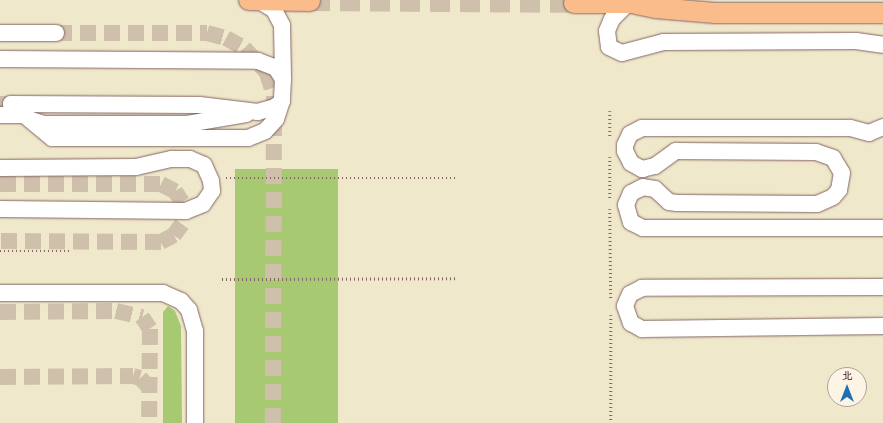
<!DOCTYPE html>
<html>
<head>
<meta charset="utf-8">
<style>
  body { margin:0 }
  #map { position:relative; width:883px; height:423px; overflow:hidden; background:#f0e8cb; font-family:Mynerve,"LXGW WenKai TC",sans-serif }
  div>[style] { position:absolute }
  .green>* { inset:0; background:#a7c972; transform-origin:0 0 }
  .minor-tunnel>* { height:16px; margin-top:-8px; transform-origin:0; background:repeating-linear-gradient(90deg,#cfc0ab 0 16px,transparent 0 24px) }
  .major-tunnel>* { height:20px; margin-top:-10px; transform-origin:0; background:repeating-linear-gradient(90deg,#cfc0ab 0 20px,transparent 0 30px) }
  .path>* { height:2.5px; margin-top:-1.25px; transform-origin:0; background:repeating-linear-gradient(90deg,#846563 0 1px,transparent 0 4px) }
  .roads { filter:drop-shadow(0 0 1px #846563) drop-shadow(0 0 1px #846563) }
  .minor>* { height:16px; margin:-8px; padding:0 8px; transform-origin:8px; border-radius:8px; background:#fff }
  .major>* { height:20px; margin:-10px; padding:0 10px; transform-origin:10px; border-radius:10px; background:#f9bc8a }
  .bridges { filter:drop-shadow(0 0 1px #846563) drop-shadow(0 0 1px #846563) }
  .minor-bridge>* { height:16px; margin:-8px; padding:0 8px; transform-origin:8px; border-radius:8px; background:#fff }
  span { translate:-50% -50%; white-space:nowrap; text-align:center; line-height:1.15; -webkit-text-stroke:3px #fcf5e5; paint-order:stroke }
  .north { position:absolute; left:827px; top:367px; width:40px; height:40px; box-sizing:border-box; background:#fcf5e5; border:1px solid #b59f9b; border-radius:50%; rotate:0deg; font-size:11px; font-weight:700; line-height:16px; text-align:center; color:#4a1f2b }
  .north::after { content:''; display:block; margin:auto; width:14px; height:18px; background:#1f6fb2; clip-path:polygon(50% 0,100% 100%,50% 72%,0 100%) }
</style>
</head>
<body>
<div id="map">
  <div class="green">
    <div style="left:338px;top:169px;width:254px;height:103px;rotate:90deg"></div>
    <div style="clip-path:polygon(168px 306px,175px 311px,181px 326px,182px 423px,163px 423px,163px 312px)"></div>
  </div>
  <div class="minor-tunnel">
    <div style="left:56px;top:33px;width:151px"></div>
    <div style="left:207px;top:33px;width:20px;rotate:15deg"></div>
    <div style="left:226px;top:38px;width:21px;rotate:29deg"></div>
    <div style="left:244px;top:48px;width:34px;rotate:47deg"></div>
    <div style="left:267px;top:73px;width:24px;rotate:73deg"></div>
    <div style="left:274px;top:96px;width:327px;rotate:90.2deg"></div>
    <div style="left:0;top:104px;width:11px"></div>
    <div style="left:0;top:184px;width:161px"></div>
    <div style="left:161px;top:184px;width:16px;rotate:27deg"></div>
    <div style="left:175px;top:191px;width:13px;rotate:58deg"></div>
    <div style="left:182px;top:202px;width:22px;rotate:90deg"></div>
    <div style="left:182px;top:224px;width:14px;rotate:126deg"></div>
    <div style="left:174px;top:235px;width:15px;rotate:152deg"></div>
    <div style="left:161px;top:242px;width:161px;rotate:-179.6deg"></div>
    <div style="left:0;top:312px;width:116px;rotate:-0.5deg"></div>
    <div style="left:116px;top:311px;width:27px;rotate:13deg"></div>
    <div style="left:142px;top:317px;width:14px;rotate:56deg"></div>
    <div style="left:150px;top:329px;width:94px;rotate:90.6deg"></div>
    <div style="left:0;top:377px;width:133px;rotate:-0.4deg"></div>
    <div style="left:133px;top:376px;width:7px;rotate:16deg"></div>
    <div style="left:140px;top:378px;width:14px;rotate:45deg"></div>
  </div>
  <div class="major-tunnel">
    <div style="left:310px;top:1px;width:264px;rotate:0.4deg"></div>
  </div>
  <div class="path">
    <div style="left:610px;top:111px;width:27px;rotate:90deg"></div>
    <div style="left:610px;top:157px;width:43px;rotate:90deg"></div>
    <div style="left:226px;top:178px;width:232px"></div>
    <div style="left:610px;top:209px;width:89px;rotate:89.4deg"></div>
    <div style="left:0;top:251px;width:69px"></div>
    <div style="left:222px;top:279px;width:236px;rotate:-0.2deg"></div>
    <div style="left:611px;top:315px;width:108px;rotate:90deg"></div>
  </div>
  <div class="roads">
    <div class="minor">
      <div style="left:258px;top:0;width:19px;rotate:32deg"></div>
      <div style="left:274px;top:10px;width:17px;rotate:62deg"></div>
      <div style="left:282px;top:25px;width:54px;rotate:88.9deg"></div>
      <div style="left:627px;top:4px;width:21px;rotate:135deg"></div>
      <div style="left:612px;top:19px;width:13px;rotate:113deg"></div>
      <div style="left:607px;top:31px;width:16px;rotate:83deg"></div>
      <div style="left:609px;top:47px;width:14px;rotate:25deg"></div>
      <div style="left:622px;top:53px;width:43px;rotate:-14.7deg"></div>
      <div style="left:664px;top:42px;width:192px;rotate:-0.3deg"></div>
      <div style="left:856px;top:41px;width:27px;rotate:8deg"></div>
      <div style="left:0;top:33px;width:56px"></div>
      <div style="left:0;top:59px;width:258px;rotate:0.4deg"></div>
      <div style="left:258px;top:61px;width:19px;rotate:21deg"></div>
      <div style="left:276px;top:68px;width:13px;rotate:58deg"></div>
      <div style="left:283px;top:79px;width:22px;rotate:93deg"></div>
      <div style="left:282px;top:101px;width:9px;rotate:139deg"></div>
      <div style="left:275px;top:107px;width:18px;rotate:164deg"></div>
      <div style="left:258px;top:112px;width:59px;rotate:-173.2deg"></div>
      <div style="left:199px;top:105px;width:188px;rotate:-179.7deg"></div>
      <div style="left:11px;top:104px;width:53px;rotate:39.7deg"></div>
      <div style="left:52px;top:138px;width:196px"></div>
      <div style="left:248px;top:138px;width:18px;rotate:-22deg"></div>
      <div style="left:265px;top:131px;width:16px;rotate:-47deg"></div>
      <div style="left:276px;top:119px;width:19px;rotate:-72deg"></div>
      <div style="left:0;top:115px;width:26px"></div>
      <div style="left:31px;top:120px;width:14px;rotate:17deg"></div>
      <div style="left:44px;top:124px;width:143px"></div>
      <div style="left:187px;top:124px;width:60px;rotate:-9.6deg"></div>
      <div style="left:883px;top:127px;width:15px;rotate:157deg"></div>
      <div style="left:869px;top:133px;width:20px;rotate:-165deg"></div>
      <div style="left:850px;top:128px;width:208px;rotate:180deg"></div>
      <div style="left:642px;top:128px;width:13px;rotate:153deg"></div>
      <div style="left:630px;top:134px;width:12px;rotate:114deg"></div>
      <div style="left:625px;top:145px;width:6px;rotate:90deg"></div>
      <div style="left:625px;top:151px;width:13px;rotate:63deg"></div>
      <div style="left:631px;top:163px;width:13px;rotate:29deg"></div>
      <div style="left:642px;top:169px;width:13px;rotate:-13deg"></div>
      <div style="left:655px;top:166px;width:26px;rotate:-36deg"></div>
      <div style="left:676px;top:151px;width:140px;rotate:0.4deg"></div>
      <div style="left:816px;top:152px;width:18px;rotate:19deg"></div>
      <div style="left:833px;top:158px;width:17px;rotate:59deg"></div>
      <div style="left:842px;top:173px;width:17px;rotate:100deg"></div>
      <div style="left:839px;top:190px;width:9px;rotate:131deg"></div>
      <div style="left:833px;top:197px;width:17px;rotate:156deg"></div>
      <div style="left:817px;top:204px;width:140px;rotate:-179.6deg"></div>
      <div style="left:677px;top:203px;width:8px;rotate:-173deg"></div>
      <div style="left:669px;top:202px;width:19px;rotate:-137deg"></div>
      <div style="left:655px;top:189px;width:12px;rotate:-171deg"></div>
      <div style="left:643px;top:187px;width:13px;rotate:153deg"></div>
      <div style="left:631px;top:193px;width:13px;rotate:113deg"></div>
      <div style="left:626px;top:205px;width:18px;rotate:74deg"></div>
      <div style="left:631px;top:222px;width:13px;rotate:27deg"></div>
      <div style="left:643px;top:228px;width:240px"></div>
      <div style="left:883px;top:287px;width:241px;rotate:179.8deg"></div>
      <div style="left:642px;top:288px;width:13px;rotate:153deg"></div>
      <div style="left:630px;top:294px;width:13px;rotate:113deg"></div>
      <div style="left:625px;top:306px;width:18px;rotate:71deg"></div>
      <div style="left:631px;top:323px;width:13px;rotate:29deg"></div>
      <div style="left:642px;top:329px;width:241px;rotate:-0.7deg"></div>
      <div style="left:0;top:293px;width:163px"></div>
      <div style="left:163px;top:293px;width:20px;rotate:24deg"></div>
      <div style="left:181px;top:301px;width:12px;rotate:48deg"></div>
      <div style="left:189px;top:310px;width:22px;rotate:74deg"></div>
      <div style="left:195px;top:331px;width:92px;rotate:90deg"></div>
    </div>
    <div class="major">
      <div style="left:249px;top:0;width:61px;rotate:0.9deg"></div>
      <div style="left:574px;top:3px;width:74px"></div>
      <div style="left:636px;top:4px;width:20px;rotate:11deg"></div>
      <div style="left:656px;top:8px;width:59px;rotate:4.8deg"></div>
      <div style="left:715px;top:13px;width:168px"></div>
    </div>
  </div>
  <div class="bridges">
    <div class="minor-bridge">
      <div style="left:0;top:168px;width:136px;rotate:-0.4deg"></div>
      <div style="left:136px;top:167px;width:37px;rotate:-13deg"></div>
      <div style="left:172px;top:159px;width:18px"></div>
      <div style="left:190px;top:159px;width:15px;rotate:23deg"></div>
      <div style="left:204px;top:165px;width:17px;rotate:66deg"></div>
      <div style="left:211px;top:181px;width:10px;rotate:84deg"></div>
      <div style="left:212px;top:191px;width:16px;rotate:125deg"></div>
      <div style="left:203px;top:204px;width:18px;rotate:158deg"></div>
      <div style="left:186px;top:211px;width:186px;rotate:-179.4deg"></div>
    </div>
  </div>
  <div class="north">北</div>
</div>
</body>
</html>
